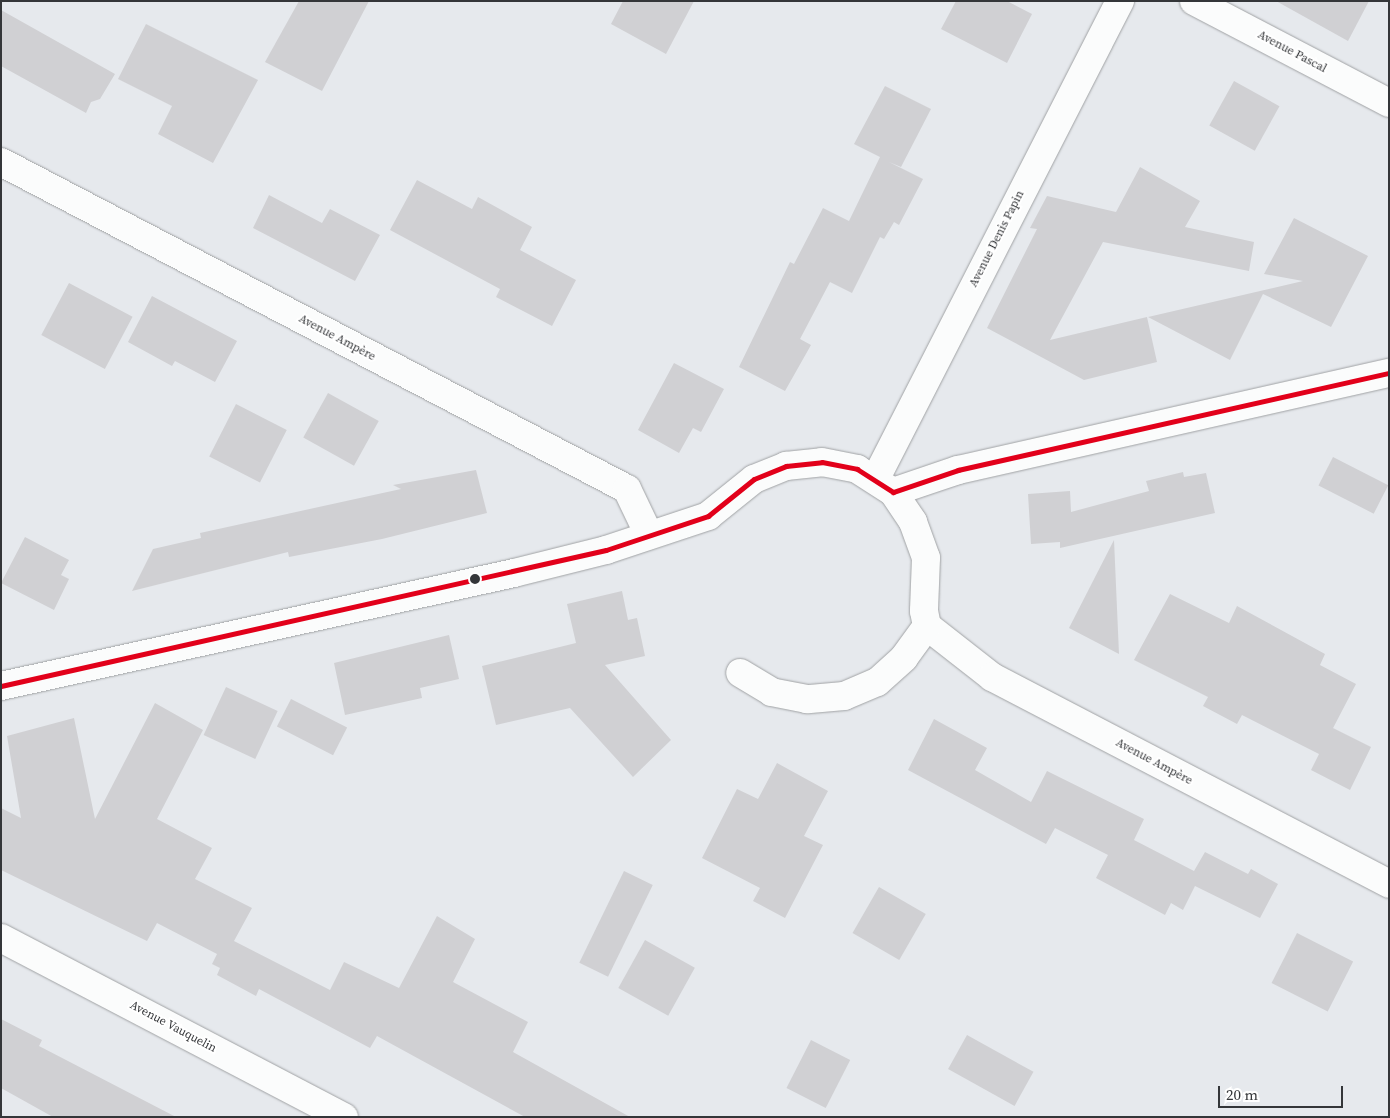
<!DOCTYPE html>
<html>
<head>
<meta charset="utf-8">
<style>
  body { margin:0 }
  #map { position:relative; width:1390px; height:1118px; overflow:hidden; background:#e6e9ed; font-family:"Source Serif 4",serif }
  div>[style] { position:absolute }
  .building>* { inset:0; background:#d0d0d3; transform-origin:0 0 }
  .roads { filter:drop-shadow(0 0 1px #a0a2a4) drop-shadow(0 0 1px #a0a2a4) }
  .minor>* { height:28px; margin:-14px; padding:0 14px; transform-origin:14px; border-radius:14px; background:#fbfcfc }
  .bus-1>* { height:5px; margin:-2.5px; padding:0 2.5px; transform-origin:2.5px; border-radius:2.5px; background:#e2001a }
  .dots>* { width:14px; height:14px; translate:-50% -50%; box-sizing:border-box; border:2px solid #fff; border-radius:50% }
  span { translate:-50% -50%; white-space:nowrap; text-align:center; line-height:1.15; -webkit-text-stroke:4px #fff; paint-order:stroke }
  .street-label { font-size:12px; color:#343639 }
  .frame { position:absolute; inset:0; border:2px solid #343639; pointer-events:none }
  .scale { position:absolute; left:1218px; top:1086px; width:125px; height:22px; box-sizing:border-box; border:2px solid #343639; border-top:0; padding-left:6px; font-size:15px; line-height:18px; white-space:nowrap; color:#343639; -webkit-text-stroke:4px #fff; paint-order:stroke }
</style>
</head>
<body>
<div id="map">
  <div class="building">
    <div style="clip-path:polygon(299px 1px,369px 1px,322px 91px,265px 62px)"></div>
    <div style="clip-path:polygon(623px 1px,694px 1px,666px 54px,611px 24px)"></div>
    <div style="clip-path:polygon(956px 1px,1007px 1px,1032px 14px,1007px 63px,941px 29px)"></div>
    <div style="clip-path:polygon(1276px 1px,1369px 1px,1348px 41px)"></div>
    <div style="clip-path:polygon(1px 10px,115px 74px,100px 99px,91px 102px,86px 113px,1px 66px)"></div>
    <div style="clip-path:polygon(146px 24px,258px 80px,213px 163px,158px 134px,172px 106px,118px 79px)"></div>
    <div style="left:1234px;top:81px;width:52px;height:51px;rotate:29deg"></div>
    <div style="clip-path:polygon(885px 86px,931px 109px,901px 167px,889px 162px,923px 179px,899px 225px,894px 222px,884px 239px,880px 237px,852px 293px,830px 282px,800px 339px,811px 345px,785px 391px,739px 367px,790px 262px,794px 264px,823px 208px,849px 221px,880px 157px,854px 144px)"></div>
    <div style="clip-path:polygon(1140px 167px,1200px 201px,1185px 227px,1254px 242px,1249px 271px,1103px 242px,1050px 340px,1147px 317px,1157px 362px,1084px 380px,987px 328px,1037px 229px,1030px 228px,1047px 196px,1116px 212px)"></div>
    <div style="clip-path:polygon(417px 180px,472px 209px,478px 197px,532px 227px,520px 250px,576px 280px,552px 326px,496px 297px,500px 289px,390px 230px)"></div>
    <div style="clip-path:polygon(269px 195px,322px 223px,330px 209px,380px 235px,355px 281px,253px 228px)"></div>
    <div style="clip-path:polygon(1294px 218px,1368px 256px,1331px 327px,1263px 294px,1230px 360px,1148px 317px,1303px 281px,1264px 274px)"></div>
    <div style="left:69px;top:283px;width:72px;height:59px;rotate:28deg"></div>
    <div style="clip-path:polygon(152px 296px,237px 341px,215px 382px,175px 361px,172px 366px,128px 342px)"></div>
    <div style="clip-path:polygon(674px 363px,724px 389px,701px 432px,693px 428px,679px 453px,638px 430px)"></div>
    <div style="left:328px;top:393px;width:58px;height:51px;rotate:29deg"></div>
    <div style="left:236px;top:404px;width:57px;height:59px;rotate:27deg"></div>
    <div style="left:1333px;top:457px;width:62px;height:32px;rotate:27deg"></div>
    <div style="clip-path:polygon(476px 470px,487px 513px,382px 539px,289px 557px,288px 552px,132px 591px,153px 549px,201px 538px,200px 533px,401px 489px,393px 485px)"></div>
    <div style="clip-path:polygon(1183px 472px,1184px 477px,1206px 473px,1215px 513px,1060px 548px,1060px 542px,1031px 544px,1028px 494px,1070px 491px,1071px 512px,1149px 491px,1146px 481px)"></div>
    <div style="clip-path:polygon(25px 537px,69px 560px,61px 575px,69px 579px,54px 610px,1px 583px)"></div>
    <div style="clip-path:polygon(1114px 540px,1119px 654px,1069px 628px)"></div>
    <div style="clip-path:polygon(622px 591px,628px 620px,637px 618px,645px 656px,605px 665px,671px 740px,633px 777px,570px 708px,496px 725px,482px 666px,576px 643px,567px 604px)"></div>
    <div style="clip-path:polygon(1170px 594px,1229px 623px,1237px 606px,1325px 654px,1320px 665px,1356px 684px,1331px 732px,1333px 728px,1371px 747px,1350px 790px,1311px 770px,1319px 754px,1242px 715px,1237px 724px,1203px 706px,1208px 697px,1134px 660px)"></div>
    <div style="clip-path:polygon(449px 635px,459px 679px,420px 688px,422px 698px,345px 715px,334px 663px)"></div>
    <div style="left:226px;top:687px;width:57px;height:53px;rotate:25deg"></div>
    <div style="left:291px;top:699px;width:63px;height:31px;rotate:27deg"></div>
    <div style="clip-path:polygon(155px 703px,203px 730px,157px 819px,212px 848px,195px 879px,252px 908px,234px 941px,330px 990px,344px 962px,399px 988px,437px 916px,475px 939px,453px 982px,528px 1022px,513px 1052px,630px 1117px,525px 1117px,377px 1036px,370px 1048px,259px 989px,256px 996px,217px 975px,220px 968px,212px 964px,217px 954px,157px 923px,147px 941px,1px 870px,1px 808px,21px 818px,7px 736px,74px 718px,95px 819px)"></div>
    <div style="clip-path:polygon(934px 719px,987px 748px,975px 770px,1031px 802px,1047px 771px,1144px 819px,1134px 840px,1194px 871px,1205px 852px,1248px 874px,1251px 869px,1278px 884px,1260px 918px,1195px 886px,1183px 910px,1171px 903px,1165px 915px,1096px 878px,1108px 855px,1055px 828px,1046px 844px,908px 770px)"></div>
    <div style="clip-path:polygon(777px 763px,828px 791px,804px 836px,823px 845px,785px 918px,753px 901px,760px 888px,702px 858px,737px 789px,758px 799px)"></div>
    <div style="left:624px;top:871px;width:32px;height:102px;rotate:26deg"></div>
    <div style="left:879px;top:887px;width:54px;height:53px;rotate:30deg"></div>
    <div style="left:1297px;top:933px;width:63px;height:56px;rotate:27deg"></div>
    <div style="left:645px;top:940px;width:57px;height:55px;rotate:29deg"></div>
    <div style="clip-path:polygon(1px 1019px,42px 1040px,39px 1046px,176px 1117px,53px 1117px,1px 1088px)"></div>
    <div style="left:967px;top:1035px;width:76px;height:39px;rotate:29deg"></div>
    <div style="left:811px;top:1040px;width:44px;height:54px;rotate:27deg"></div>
  </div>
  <div class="roads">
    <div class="minor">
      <div style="left:1194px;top:1px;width:220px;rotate:27.6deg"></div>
      <div style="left:1px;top:162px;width:706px;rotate:27.58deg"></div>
      <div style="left:627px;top:489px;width:51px;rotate:64.4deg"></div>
      <div style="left:876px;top:478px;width:536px;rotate:-62.91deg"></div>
      <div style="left:893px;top:492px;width:69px;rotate:-18.7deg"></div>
      <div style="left:958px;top:470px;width:442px;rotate:-12.7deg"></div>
      <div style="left:927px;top:626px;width:83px;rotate:38.1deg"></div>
      <div style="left:992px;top:677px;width:448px;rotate:27.5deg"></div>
      <div style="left:1px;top:686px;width:525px;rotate:-12.42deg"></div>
      <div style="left:514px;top:573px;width:95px;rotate:-14deg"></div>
      <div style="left:606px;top:550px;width:108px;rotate:-18.4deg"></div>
      <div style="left:708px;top:516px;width:59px;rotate:-38.8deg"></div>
      <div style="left:754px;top:479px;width:35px;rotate:-22deg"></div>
      <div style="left:786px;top:466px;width:36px;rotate:-6deg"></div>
      <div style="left:822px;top:462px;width:36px;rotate:11deg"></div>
      <div style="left:857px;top:469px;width:43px;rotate:32.6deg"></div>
      <div style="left:893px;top:492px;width:36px;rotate:56deg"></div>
      <div style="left:913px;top:522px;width:38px;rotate:70deg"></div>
      <div style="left:926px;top:558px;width:53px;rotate:92.2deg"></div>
      <div style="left:924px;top:611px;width:15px;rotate:79deg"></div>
      <div style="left:927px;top:626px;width:39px;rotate:126deg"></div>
      <div style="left:904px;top:658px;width:36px;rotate:138deg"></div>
      <div style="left:877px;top:682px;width:36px;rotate:157deg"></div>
      <div style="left:844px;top:696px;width:37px;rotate:175deg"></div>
      <div style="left:807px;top:699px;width:36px;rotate:-169deg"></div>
      <div style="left:772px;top:692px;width:37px;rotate:-149deg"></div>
      <div style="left:1px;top:938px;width:387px;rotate:27.6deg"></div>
    </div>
  </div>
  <div class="bus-1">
    <div style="left:893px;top:492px;width:69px;rotate:-18.7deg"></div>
    <div style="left:958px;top:470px;width:442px;rotate:-12.7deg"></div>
    <div style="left:1px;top:686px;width:620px;rotate:-12.67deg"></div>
    <div style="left:606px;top:550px;width:108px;rotate:-18.4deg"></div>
    <div style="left:708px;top:516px;width:59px;rotate:-38.8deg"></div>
    <div style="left:754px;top:479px;width:35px;rotate:-22deg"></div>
    <div style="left:786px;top:466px;width:36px;rotate:-6deg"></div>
    <div style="left:822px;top:462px;width:36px;rotate:11deg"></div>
    <div style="left:857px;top:469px;width:43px;rotate:32.6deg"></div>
  </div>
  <div class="dots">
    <div style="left:475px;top:579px;background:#343639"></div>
  </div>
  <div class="street-label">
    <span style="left:1292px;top:52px;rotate:28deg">Avenue Pascal</span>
    <span style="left:997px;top:239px;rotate:-63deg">Avenue Denis Papin</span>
    <span style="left:337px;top:338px;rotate:28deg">Avenue Ampère</span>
    <span style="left:1154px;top:762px;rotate:28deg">Avenue Ampère</span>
    <span style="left:173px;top:1027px;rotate:28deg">Avenue Vauquelin</span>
  </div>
  <div class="frame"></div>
  <div class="scale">20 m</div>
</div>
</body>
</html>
